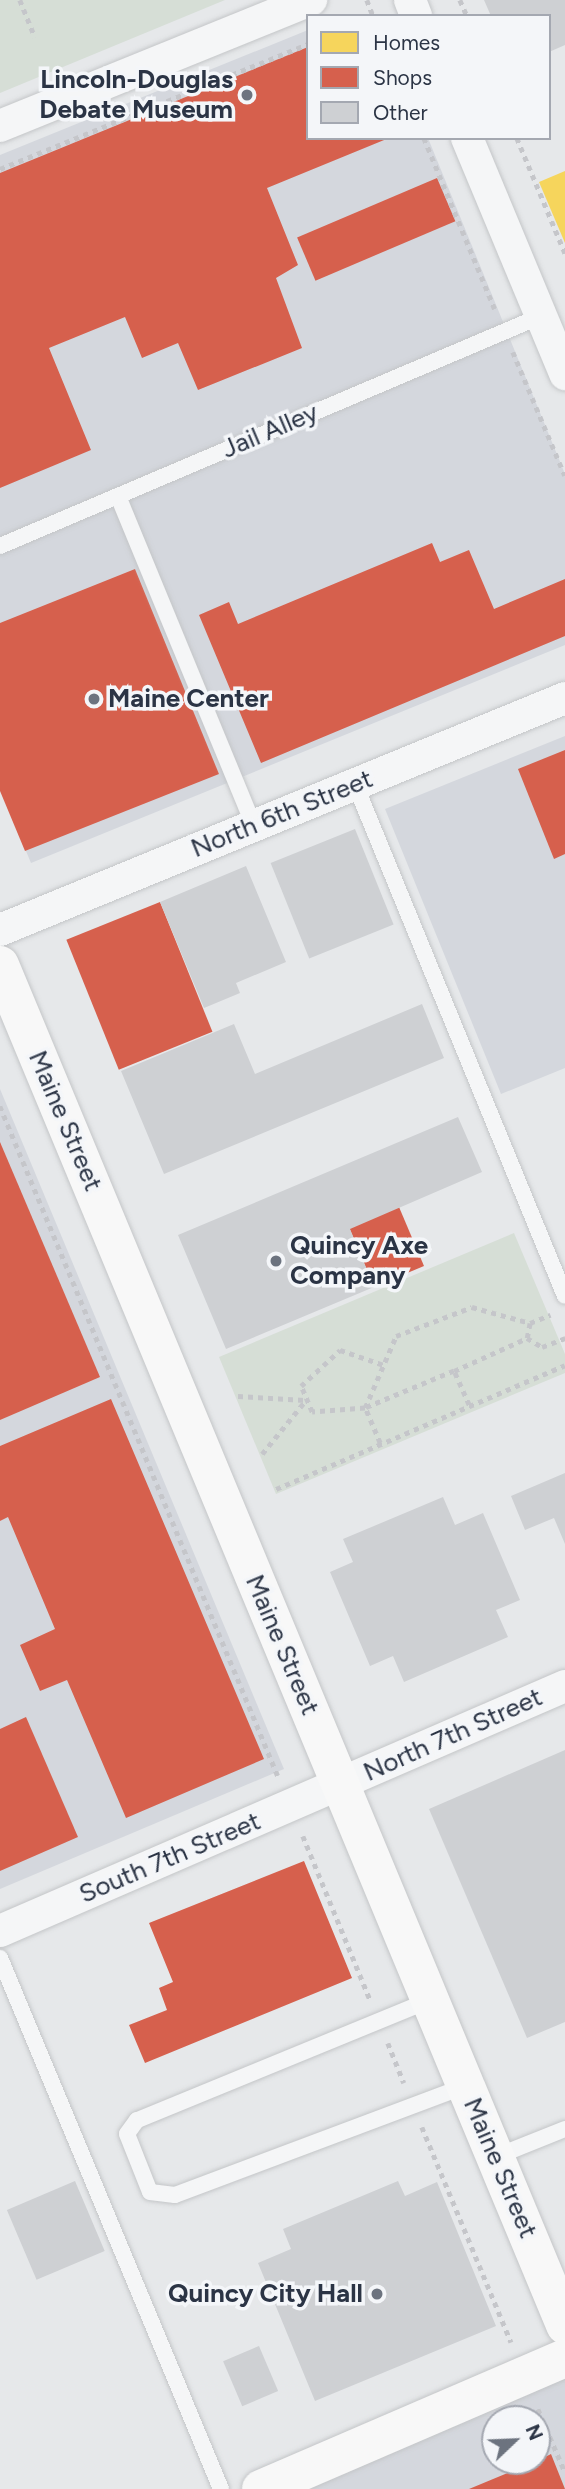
<!DOCTYPE html>
<html>
<head>
<meta charset="utf-8">
<style>
  body { margin:0 }
  #map { position:relative; width:565px; height:2489px; overflow:hidden; background:#e6e8ea; font-family:Figtree,sans-serif }
  div>[style] { position:absolute }
  .built>* { inset:0; background:#d4d7dd }
  .green>* { inset:0; background:#d6ded6 }
  .homes>* { inset:0; background:#f6d55c }
  .shops>* { inset:0; background:#d6604d; transform-origin:0 0 }
  .building>* { inset:0; background:#ced0d3; transform-origin:0 0 }
  .path>* { height:4.5px; margin-top:-2.25px; transform-origin:0; background:repeating-linear-gradient(90deg,#c5c6ca 0 5px,transparent 0 10px) }
  .roads { filter:drop-shadow(0 0 2px #c4c6c8) drop-shadow(0 0 2px #c4c6c8) }
  .lane>* { height:16px; margin:-8px; padding:0 8px; transform-origin:8px; border-radius:8px; background:#f5f6f7 }
  .street>* { height:32px; margin:-16px; padding:0 16px; transform-origin:16px; border-radius:16px; background:#f5f6f7 }
  .secondary>* { height:38px; margin:-19px; padding:0 19px; transform-origin:19px; border-radius:19px; background:#f8f8f8 }
  .dots>* { width:19px; height:19px; translate:-50% -50%; box-sizing:border-box; border:4px solid #f4f6f9; border-radius:50% }
  span { translate:-50% -50%; white-space:nowrap; text-align:center; line-height:1.15; -webkit-text-stroke:7px #f4f6f9; paint-order:stroke }
  .poi-label { font-size:26px; color:#2b3445; font-weight:700 }
  .right { translate:-100% -50%; text-align:right }
  .left { translate:0 -50%; text-align:left }
  .street-label { font-size:26px; color:#2b3445 }
  .legend { position:absolute; left:306px; top:14px; width:245px; height:126px; box-sizing:border-box; background:#f4f6f9; border:2px solid #a4a8b1; margin:0; padding:9px 12px; list-style:none; font-size:21px; color:#2b3445 }
  .legend li { display:flex; align-items:center; gap:14px; height:35px }
  .legend b { width:35px; border:2px solid #a4a8b1 }
  .north { position:absolute; left:481px; top:2405px; width:70px; height:70px; box-sizing:border-box; background:#f4f6f9; border:2px solid #a4a8b1; border-radius:50%; rotate:67deg; font-size:19px; font-weight:700; line-height:28px; text-align:center; color:#2b3445 }
  .north::after { content:''; display:block; margin:auto; width:24px; height:32px; background:#6c737f; clip-path:polygon(50% 0,100% 100%,50% 72%,0 100%) }
</style>
</head>
<body>
<div id="map">
  <div class="built">
    <div style="clip-path:polygon(308px 30px,308px 138px,428px 138px,565px 474px,565px 645px,31px 863px,0 789px,0 155px)"></div>
    <div style="clip-path:polygon(565px 736px,565px 1068px,501px 1094px,385px 809px)"></div>
    <div style="clip-path:polygon(0 1089px,284px 1769px,0 1889px)"></div>
    <div style="clip-path:polygon(evenodd,565px 2358px,565px 2489px,261px 2489px,565px 2358px,495px 2419px,537px 2419px,537px 2461px,495px 2461px,495px 2419px)"></div>
  </div>
  <div class="green">
    <div style="clip-path:polygon(0 0,225px 0,0 93px)"></div>
    <div style="clip-path:polygon(514px 1233px,565px 1354px,565px 1373px,276px 1494px,219px 1357px)"></div>
  </div>
  <div class="homes">
    <div style="clip-path:polygon(565px 171px,565px 243px,539px 182px)"></div>
  </div>
  <div class="shops">
    <div style="clip-path:polygon(308px 47px,308px 138px,389px 138px,267px 188px,298px 265px,276px 278px,302px 348px,198px 390px,178px 343px,142px 358px,125px 317px,49px 348px,91px 450px,0 488px,0 173px)"></div>
    <div style="left:437px;top:178px;width:47px;height:152px;rotate:67deg"></div>
    <div style="clip-path:polygon(432px 543px,440px 562px,469px 550px,494px 609px,565px 579px,565px 636px,261px 763px,199px 615px,229px 602px,238px 624px)"></div>
    <div style="clip-path:polygon(135px 569px,219px 774px,25px 851px,0 791px,0 623px)"></div>
    <div style="clip-path:polygon(565px 750px,565px 854px,554px 859px,518px 769px)"></div>
    <div style="left:160px;top:902px;width:140px;height:101px;rotate:68deg"></div>
    <div style="clip-path:polygon(0 1142px,100px 1377px,0 1420px)"></div>
    <div style="left:399px;top:1207px;width:64px;height:54px;rotate:67deg"></div>
    <div style="clip-path:polygon(111px 1399px,264px 1759px,126px 1818px,67px 1680px,40px 1691px,20px 1645px,55px 1629px,8px 1517px,0 1521px,0 1446px)"></div>
    <div style="clip-path:polygon(26px 1717px,78px 1837px,0 1871px,0 1729px)"></div>
    <div style="clip-path:polygon(304px 1861px,352px 1978px,145px 2063px,129px 2025px,167px 2010px,159px 1988px,173px 1982px,149px 1923px)"></div>
    <div style="clip-path:polygon(551px 2454px,565px 2489px,469px 2489px,537px 2461px)"></div>
  </div>
  <div class="building">
    <div style="clip-path:polygon(484px 0,565px 0,565px 45px,549px 52px,549px 16px,491px 16px)"></div>
    <div style="left:355px;top:829px;width:103px;height:91px;rotate:68deg"></div>
    <div style="clip-path:polygon(246px 866px,286px 962px,236px 983px,240px 993px,204px 1008px,160px 902px)"></div>
    <div style="clip-path:polygon(422px 1004px,444px 1058px,164px 1174px,121px 1071px,234px 1024px,255px 1074px)"></div>
    <div style="clip-path:polygon(458px 1117px,482px 1172px,350px 1229px,374px 1287px,226px 1349px,178px 1235px)"></div>
    <div style="clip-path:polygon(565px 1473px,565px 1544px,554px 1518px,525px 1530px,511px 1496px)"></div>
    <div style="clip-path:polygon(443px 1497px,455px 1525px,483px 1513px,520px 1600px,496px 1610px,508px 1637px,404px 1682px,393px 1656px,370px 1666px,330px 1572px,353px 1562px,343px 1539px)"></div>
    <div style="clip-path:polygon(565px 1750px,565px 2022px,527px 2038px,429px 1809px)"></div>
    <div style="left:75px;top:2181px;width:76px;height:74px;rotate:67deg"></div>
    <div style="clip-path:polygon(398px 2181px,405px 2196px,437px 2182px,496px 2326px,315px 2401px,258px 2263px,291px 2249px,283px 2229px)"></div>
    <div style="left:259px;top:2346px;width:49px;height:39px;rotate:67deg"></div>
  </div>
  <div class="path">
    <div style="left:20px;top:0;width:40px;rotate:68deg"></div>
    <div style="left:367px;top:0;width:17px;rotate:69deg"></div>
    <div style="left:460px;top:0;width:17px;rotate:66deg"></div>
    <div style="left:424px;top:138px;width:185px;rotate:67.5deg"></div>
    <div style="left:517px;top:138px;width:125px;rotate:67.3deg"></div>
    <div style="left:0;top:169px;width:332px;rotate:-22.1deg"></div>
    <div style="left:513px;top:352px;width:134px;rotate:67.2deg"></div>
    <div style="left:0;top:1106px;width:725px;rotate:67.47deg"></div>
    <div style="left:527px;top:1338px;width:15px;rotate:-79deg"></div>
    <div style="left:530px;top:1323px;width:22px;rotate:-22deg"></div>
    <div style="left:454px;top:1371px;width:96px;rotate:157.4deg"></div>
    <div style="left:365px;top:1408px;width:78px;rotate:-66.7deg"></div>
    <div style="left:396px;top:1336px;width:81px;rotate:-20.9deg"></div>
    <div style="left:472px;top:1307px;width:60px;rotate:15.4deg"></div>
    <div style="left:238px;top:1396px;width:67px;rotate:3.4deg"></div>
    <div style="left:469px;top:1405px;width:37px;rotate:-114deg"></div>
    <div style="left:454px;top:1371px;width:80px;rotate:-24.3deg"></div>
    <div style="left:527px;top:1338px;width:17px;rotate:31deg"></div>
    <div style="left:542px;top:1347px;width:25px;rotate:-21deg"></div>
    <div style="left:380px;top:1443px;width:38px;rotate:-113deg"></div>
    <div style="left:365px;top:1408px;width:53px;rotate:175.7deg"></div>
    <div style="left:312px;top:1412px;width:28px;rotate:-113deg"></div>
    <div style="left:301px;top:1386px;width:53px;rotate:-42.7deg"></div>
    <div style="left:340px;top:1350px;width:46px;rotate:18.8deg"></div>
    <div style="left:262px;top:1454px;width:70px;rotate:-50.8deg"></div>
    <div style="left:276px;top:1489px;width:314px;rotate:-23.2deg"></div>
    <div style="left:303px;top:1836px;width:176px;rotate:67.7deg"></div>
    <div style="left:388px;top:2043px;width:43px;rotate:68.2deg"></div>
    <div style="left:422px;top:2127px;width:233px;rotate:67.5deg"></div>
    <div style="left:538px;top:2409px;width:69px;rotate:66.8deg"></div>
  </div>
  <div class="roads">
    <div class="lane">
      <div style="left:118px;top:496px;width:357px;rotate:67.6deg"></div>
      <div style="left:0;top:546px;width:588px;rotate:-23.03deg"></div>
      <div style="left:355px;top:784px;width:553px;rotate:67.7deg"></div>
      <div style="left:0;top:1958px;width:575px;rotate:67.4deg"></div>
      <div style="left:430px;top:2000px;width:317px;rotate:157.7deg"></div>
      <div style="left:137px;top:2120px;width:17px;rotate:126deg"></div>
      <div style="left:127px;top:2134px;width:62px;rotate:68.4deg"></div>
      <div style="left:150px;top:2192px;width:25px;rotate:7deg"></div>
      <div style="left:175px;top:2195px;width:310px;rotate:-20.6deg"></div>
      <div style="left:495px;top:2157px;width:75px;rotate:-21.8deg"></div>
    </div>
    <div class="street">
      <div style="left:410px;top:0;width:17px;rotate:69deg"></div>
      <div style="left:0;top:126px;width:336px;rotate:-22.1deg"></div>
      <div style="left:467px;top:138px;width:256px;rotate:67.4deg"></div>
      <div style="left:0;top:930px;width:611px;rotate:-22.32deg"></div>
      <div style="left:0;top:1931px;width:616px;rotate:-23.44deg"></div>
    </div>
    <div class="secondary">
      <div style="left:0;top:965px;width:1473px;rotate:67.44deg"></div>
      <div style="left:261px;top:2489px;width:331px;rotate:-23.3deg"></div>
    </div>
  </div>
  <div class="dots">
    <div style="left:247px;top:95px;background:#6c737f"></div>
    <div style="left:94px;top:699px;background:#6c737f"></div>
    <div style="left:276px;top:1261px;background:#6c737f"></div>
    <div style="left:377px;top:2294px;background:#6c737f"></div>
  </div>
  <div class="poi-label">
    <span class="right" style="left:233px;top:95px">Lincoln-Douglas<br>Debate Museum</span>
    <span class="left" style="left:108px;top:699px">Maine Center</span>
    <span class="left" style="left:290px;top:1261px">Quincy Axe<br>Company</span>
    <span class="right" style="left:363px;top:2294px">Quincy City Hall</span>
  </div>
  <div class="street-label">
    <span style="left:270px;top:431px;rotate:-23deg">Jail Alley</span>
    <span style="left:282px;top:814px;rotate:-22deg">North 6th Street</span>
    <span style="left:65px;top:1121px;rotate:67deg">Maine Street</span>
    <span style="left:282px;top:1645px;rotate:67deg">Maine Street</span>
    <span style="left:453px;top:1735px;rotate:-24deg">North 7th Street</span>
    <span style="left:170px;top:1858px;rotate:-23deg">South 7th Street</span>
    <span style="left:500px;top:2168px;rotate:67deg">Maine Street</span>
  </div>
  <ul class="legend">
  <li><b style="height:19px;background:#f6d55c"></b>Homes</li>
  <li><b style="height:19px;background:#d6604d"></b>Shops</li>
  <li><b style="height:19px;background:#ced0d3"></b>Other</li>
  </ul>
  <div class="north">N</div>
</div>
</body>
</html>
